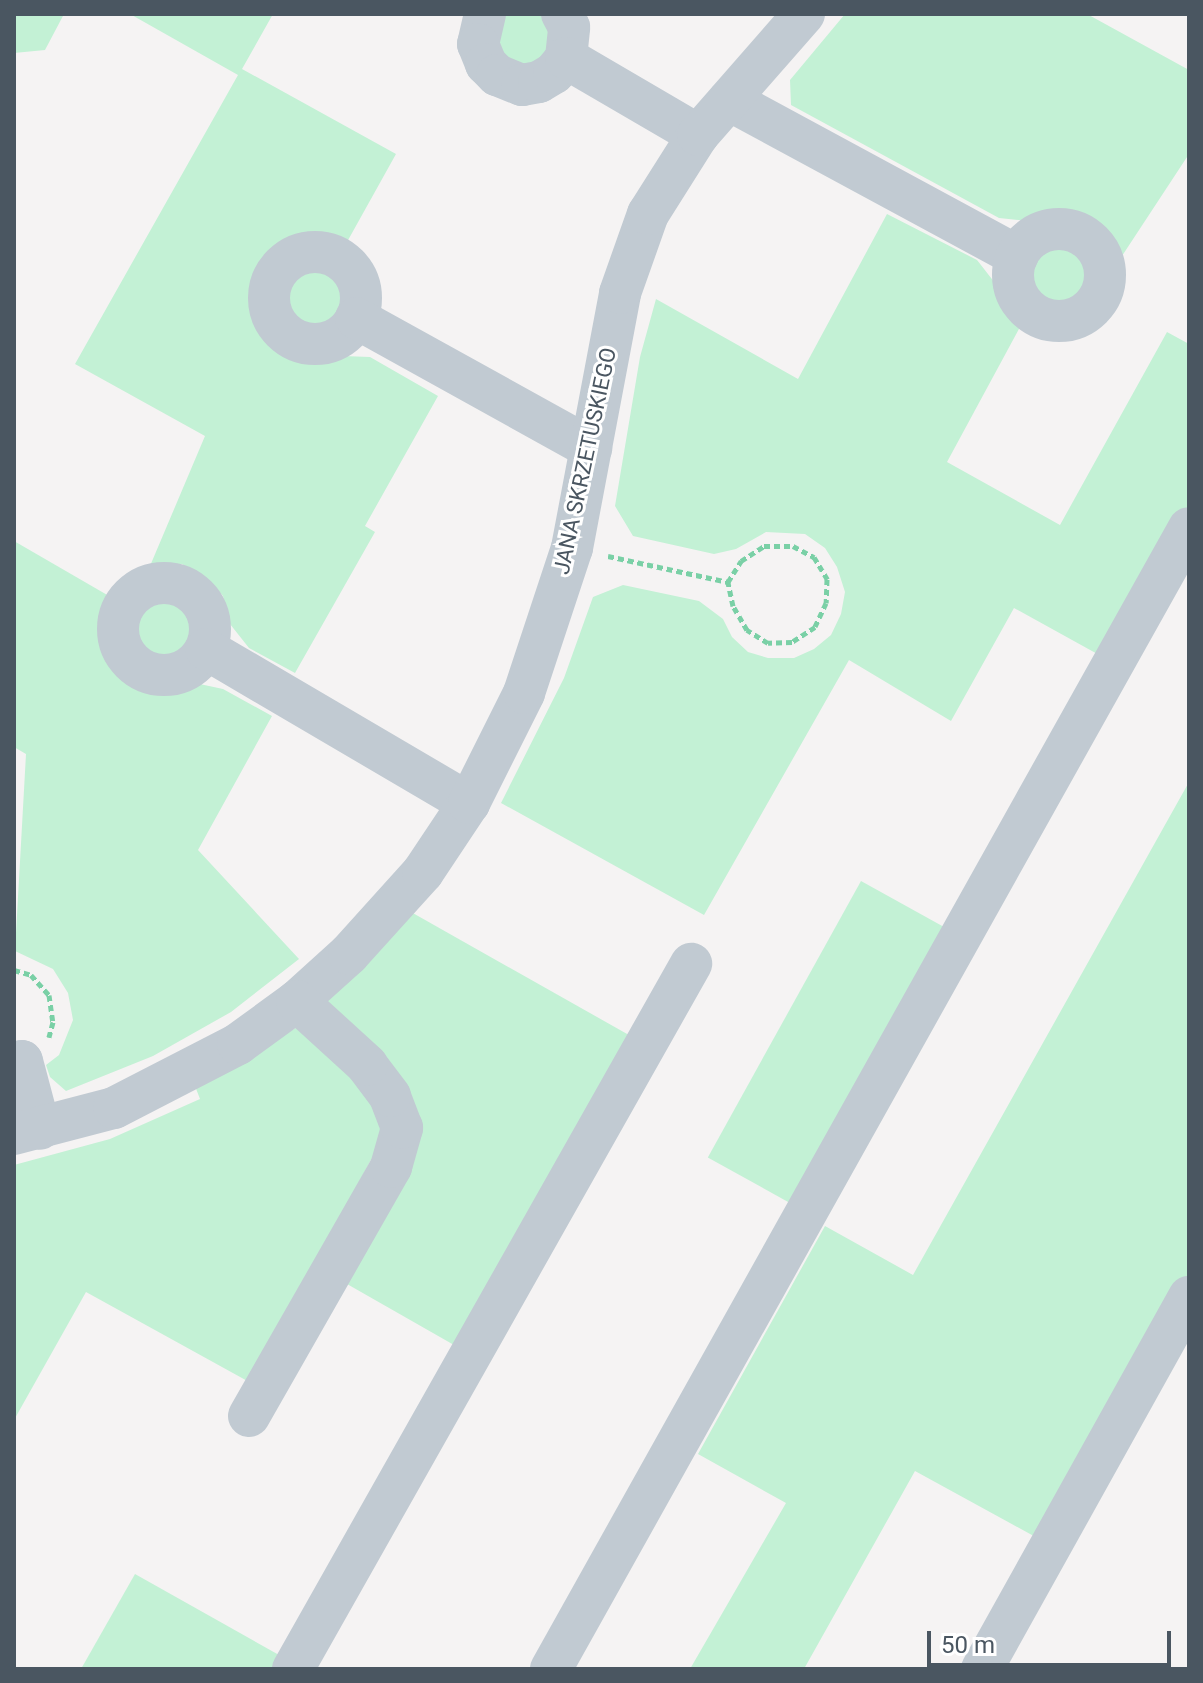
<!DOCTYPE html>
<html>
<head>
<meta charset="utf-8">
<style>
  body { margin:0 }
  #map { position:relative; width:1203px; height:1683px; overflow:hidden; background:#f5f3f3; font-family:Roboto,sans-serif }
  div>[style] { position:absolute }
  .green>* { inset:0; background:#c3f1d5; transform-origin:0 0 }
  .round { border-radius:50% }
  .path>* { height:5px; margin-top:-2.5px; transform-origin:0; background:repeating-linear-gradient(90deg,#7ad0a6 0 6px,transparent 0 10px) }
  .minor>* { height:42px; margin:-21px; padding:0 21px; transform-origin:21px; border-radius:21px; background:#c1cad2 }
  .minor>.ring { margin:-21px; padding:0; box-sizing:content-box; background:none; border:42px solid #c1cad2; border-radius:50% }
  span { translate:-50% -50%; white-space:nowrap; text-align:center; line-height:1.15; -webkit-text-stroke:6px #fff; paint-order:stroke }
  .street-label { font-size:22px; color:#4a5661 }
  .frame { position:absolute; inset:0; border:16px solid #4a5661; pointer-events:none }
  .scale { position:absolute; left:927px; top:1631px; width:244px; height:36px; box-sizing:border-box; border:4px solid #4a5661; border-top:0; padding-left:10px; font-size:24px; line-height:28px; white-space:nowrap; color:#4a5661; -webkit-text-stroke:6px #fff; paint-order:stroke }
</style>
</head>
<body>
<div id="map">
  <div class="green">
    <div style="clip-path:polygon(14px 14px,64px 14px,45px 50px,14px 53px)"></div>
    <div style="clip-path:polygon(130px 14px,273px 14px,242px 69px,396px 154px,347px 242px,314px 234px,297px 236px,277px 246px,262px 263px,251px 300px,256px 323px,265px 340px,287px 355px,308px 363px,343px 356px,370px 357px,438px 396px,365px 526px,375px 532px,295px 673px,249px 648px,230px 624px,223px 596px,209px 580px,182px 564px,150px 566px,205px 436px,75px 364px,238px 75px)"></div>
    <div style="clip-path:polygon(505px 14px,543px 14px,554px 43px,536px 65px,508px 64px,494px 29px)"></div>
    <div style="clip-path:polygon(845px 14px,1087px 14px,1189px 70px,1189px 154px,1120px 259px,1115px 244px,1103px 230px,1073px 213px,1048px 212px,1029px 221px,999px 218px,791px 105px,790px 80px)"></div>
    <div style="clip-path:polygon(887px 214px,977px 260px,995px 283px,1007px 315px,1020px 327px,947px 462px,1060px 525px,1167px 332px,1189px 344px,1189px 504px,1101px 656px,1014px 608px,951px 721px,849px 660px,704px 915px,501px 803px,564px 678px,593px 597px,623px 585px,699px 601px,723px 619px,732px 637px,748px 652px,768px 658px,794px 658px,814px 649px,831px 635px,841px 614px,845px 592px,837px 567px,825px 548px,805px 534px,766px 532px,736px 549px,714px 554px,633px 536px,615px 506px,640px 357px,656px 299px,798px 379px)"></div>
    <div class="round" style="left:1030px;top:247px;width:60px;height:60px"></div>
    <div class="round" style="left:284px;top:267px;width:60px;height:60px"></div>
    <div style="clip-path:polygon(14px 541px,109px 596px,102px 619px,104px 644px,109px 658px,126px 678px,139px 687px,160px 692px,182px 691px,195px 683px,223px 689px,272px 716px,198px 850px,299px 959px,231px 1012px,153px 1056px,66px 1091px,50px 1077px,46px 1065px,59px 1055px,73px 1020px,68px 993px,53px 969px,15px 951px,26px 754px,14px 747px)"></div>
    <div class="round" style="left:137px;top:597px;width:60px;height:60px"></div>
    <div style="clip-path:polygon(1189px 782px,1189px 1273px,1041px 1540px,915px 1471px,804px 1669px,690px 1669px,786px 1503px,698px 1454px,825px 1226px,913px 1275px)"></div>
    <div style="left:861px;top:881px;width:97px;height:316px;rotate:29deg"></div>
    <div style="clip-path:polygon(411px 912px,636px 1039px,461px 1349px,340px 1280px,404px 1168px,327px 1009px,328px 994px)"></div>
    <div style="clip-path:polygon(301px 1025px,378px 1107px,387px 1130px,251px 1383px,86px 1292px,14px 1420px,14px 1165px,110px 1139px,200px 1099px,195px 1086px)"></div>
    <div style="clip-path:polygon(135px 1574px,288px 1660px,283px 1669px,81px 1669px)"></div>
  </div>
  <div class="path">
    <div style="left:764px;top:546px;width:29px"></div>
    <div style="left:793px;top:546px;width:24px;rotate:28deg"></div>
    <div style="left:814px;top:557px;width:26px;rotate:59deg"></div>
    <div style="left:827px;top:579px;width:24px;rotate:92deg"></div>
    <div style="left:826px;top:603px;width:26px;rotate:115deg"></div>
    <div style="left:815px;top:627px;width:27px;rotate:147deg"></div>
    <div style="left:792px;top:642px;width:24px;rotate:178deg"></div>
    <div style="left:768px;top:643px;width:25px;rotate:-148deg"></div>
    <div style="left:747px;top:630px;width:28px;rotate:-120deg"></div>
    <div style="left:733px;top:606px;width:25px;rotate:-102deg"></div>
    <div style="left:728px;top:582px;width:25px;rotate:-58deg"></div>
    <div style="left:741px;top:561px;width:27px;rotate:-33deg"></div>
    <div style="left:608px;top:556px;width:123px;rotate:12.2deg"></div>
    <div style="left:14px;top:970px;width:18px;rotate:16deg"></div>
    <div style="left:31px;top:975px;width:27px;rotate:48deg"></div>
    <div style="left:49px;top:995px;width:27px;rotate:82deg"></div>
    <div style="left:53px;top:1022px;width:16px;rotate:105deg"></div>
  </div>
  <div class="minor">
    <div style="left:485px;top:14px;width:31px;rotate:103deg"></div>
    <div style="left:478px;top:44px;width:22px;rotate:68deg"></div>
    <div style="left:486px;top:64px;width:16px;rotate:45deg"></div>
    <div style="left:497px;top:75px;width:27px;rotate:22deg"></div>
    <div style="left:522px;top:85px;width:17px;rotate:-10deg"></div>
    <div style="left:539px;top:82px;width:17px;rotate:-31deg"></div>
    <div style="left:554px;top:73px;width:19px;rotate:-51deg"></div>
    <div style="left:566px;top:58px;width:31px;rotate:-84deg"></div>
    <div style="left:569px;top:27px;width:15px;rotate:-118deg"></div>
    <div style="left:566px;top:58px;width:153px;rotate:30.3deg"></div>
    <div style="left:729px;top:100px;width:328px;rotate:28.4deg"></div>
    <div class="ring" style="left:1013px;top:229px;width:50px;height:50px"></div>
    <div class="ring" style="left:269px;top:252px;width:50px;height:50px"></div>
    <div style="left:356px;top:318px;width:269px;rotate:29deg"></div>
    <div class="ring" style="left:118px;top:583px;width:50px;height:50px"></div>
    <div style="left:206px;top:649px;width:305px;rotate:30.4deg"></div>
    <div style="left:14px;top:1063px;width:8px;rotate:-14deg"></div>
    <div style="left:22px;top:1061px;width:70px;rotate:75.2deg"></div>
    <div style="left:14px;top:1134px;width:103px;rotate:-14.6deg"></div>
    <div style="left:114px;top:1108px;width:140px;rotate:-27.3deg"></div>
    <div style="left:238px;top:1044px;width:73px;rotate:-36.1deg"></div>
    <div style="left:297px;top:1001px;width:70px;rotate:-42.1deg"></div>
    <div style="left:349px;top:954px;width:110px;rotate:-47.9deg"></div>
    <div style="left:423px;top:872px;width:83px;rotate:-56.3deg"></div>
    <div style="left:469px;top:803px;width:123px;rotate:-63.4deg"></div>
    <div style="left:524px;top:693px;width:153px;rotate:-71.7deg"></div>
    <div style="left:572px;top:548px;width:259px;rotate:-79.3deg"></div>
    <div style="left:620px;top:293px;width:84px;rotate:-70.5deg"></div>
    <div style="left:648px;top:214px;width:93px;rotate:-57.7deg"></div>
    <div style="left:698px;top:135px;width:161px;rotate:-48.8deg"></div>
    <div style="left:249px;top:1416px;width:287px;rotate:-60.3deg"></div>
    <div style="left:391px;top:1167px;width:41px;rotate:-74.2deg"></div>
    <div style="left:402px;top:1128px;width:34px;rotate:-111deg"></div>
    <div style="left:390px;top:1096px;width:39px;rotate:-127deg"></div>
    <div style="left:367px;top:1065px;width:95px;rotate:-137.6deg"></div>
    <div style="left:293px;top:1669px;width:810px;rotate:-60.55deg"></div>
    <div style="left:551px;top:1669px;width:1307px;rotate:-60.79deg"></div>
    <div style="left:982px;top:1669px;width:426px;rotate:-60.9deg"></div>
  </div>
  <div class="street-label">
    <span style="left:585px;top:461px;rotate:-78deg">JANA SKRZETUSKIEGO</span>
  </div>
  <div class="frame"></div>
  <div class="scale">50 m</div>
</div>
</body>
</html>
